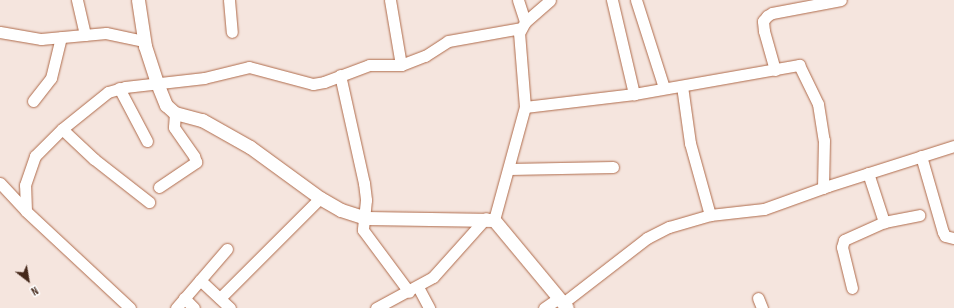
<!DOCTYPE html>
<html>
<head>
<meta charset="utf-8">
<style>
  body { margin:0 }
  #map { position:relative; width:954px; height:308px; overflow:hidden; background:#f5e5de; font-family:"Sofia Sans Condensed",sans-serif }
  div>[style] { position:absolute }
  .roads { filter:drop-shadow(0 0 1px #af6b4b) drop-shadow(0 0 1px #af6b4b) }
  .minor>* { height:11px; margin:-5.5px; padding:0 5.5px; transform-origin:5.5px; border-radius:5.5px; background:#fff }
  .major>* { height:13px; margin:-6.5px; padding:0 6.5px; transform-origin:6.5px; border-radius:6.5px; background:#fff }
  span { translate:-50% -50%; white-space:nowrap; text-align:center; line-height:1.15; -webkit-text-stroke:4px #fff; paint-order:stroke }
  .north { position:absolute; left:8px; top:260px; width:40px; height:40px; -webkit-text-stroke:3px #fff; paint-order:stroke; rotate:149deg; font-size:11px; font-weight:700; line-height:16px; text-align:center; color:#45281a }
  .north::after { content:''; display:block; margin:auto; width:14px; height:18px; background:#45281a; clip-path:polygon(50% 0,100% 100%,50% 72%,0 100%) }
</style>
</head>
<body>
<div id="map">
  <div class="roads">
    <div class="minor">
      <div style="left:77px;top:0;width:36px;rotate:77deg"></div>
      <div style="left:229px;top:0;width:32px;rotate:85deg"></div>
      <div style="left:390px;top:0;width:66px;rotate:80.4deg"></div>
      <div style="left:518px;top:0;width:23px;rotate:72deg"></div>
      <div style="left:612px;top:0;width:97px;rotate:76.8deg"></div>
      <div style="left:636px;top:0;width:92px;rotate:72.3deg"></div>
      <div style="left:0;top:32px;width:42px;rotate:9.7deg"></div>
      <div style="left:41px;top:39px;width:65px;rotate:-5.3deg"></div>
      <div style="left:106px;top:33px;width:39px;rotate:12deg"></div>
      <div style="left:775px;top:70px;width:41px;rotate:-105.8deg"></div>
      <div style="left:764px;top:31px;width:10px;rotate:-96deg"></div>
      <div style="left:763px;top:21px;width:6px;rotate:-51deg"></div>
      <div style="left:767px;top:16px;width:6px;rotate:-31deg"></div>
      <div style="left:772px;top:13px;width:70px;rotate:-10.7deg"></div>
      <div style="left:340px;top:75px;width:111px;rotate:77.5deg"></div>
      <div style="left:364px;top:183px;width:17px;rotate:83deg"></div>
      <div style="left:366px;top:200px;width:30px;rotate:96deg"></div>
      <div style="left:363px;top:230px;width:77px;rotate:53.4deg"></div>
      <div style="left:682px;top:86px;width:58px;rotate:82deg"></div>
      <div style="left:690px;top:143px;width:75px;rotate:74.5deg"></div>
      <div style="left:119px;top:88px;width:60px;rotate:62.2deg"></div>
      <div style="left:33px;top:101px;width:29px;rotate:-52deg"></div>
      <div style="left:51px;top:78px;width:42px;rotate:-76.3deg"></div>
      <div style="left:525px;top:107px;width:110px;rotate:-6.8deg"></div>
      <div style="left:634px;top:94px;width:168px;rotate:-10deg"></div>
      <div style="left:799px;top:65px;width:43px;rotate:64deg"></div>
      <div style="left:818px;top:104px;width:36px;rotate:81deg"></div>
      <div style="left:824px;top:140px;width:48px;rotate:91.2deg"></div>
      <div style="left:62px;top:129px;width:44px;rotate:43.2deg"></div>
      <div style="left:94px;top:159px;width:70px;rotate:38deg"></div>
      <div style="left:921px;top:156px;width:79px;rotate:73.9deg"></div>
      <div style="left:943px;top:232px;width:4px;rotate:63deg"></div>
      <div style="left:945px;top:236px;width:9px;rotate:13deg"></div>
      <div style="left:509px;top:169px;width:104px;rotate:-1.1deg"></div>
      <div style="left:868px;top:173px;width:52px;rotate:71.9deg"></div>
      <div style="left:0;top:183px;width:38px;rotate:47deg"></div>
      <div style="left:159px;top:187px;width:45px;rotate:-34deg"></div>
      <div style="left:196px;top:162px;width:6px;rotate:-108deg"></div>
      <div style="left:194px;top:156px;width:35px;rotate:-125deg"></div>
      <div style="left:174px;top:127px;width:14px;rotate:-86deg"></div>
      <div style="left:494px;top:220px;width:117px;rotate:-74.7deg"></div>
      <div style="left:525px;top:107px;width:74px;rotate:-94.6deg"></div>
      <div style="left:519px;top:33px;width:13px;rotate:-61deg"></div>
      <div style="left:525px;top:22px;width:33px;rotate:-41deg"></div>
      <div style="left:200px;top:280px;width:41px;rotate:43deg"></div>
      <div style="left:418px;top:287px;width:24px;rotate:62deg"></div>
      <div style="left:852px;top:288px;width:42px;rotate:-103.7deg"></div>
      <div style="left:842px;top:247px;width:7px;rotate:-74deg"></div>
      <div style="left:844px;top:240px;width:44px;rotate:-24.2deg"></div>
      <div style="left:884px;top:222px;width:36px;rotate:-11deg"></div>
      <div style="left:184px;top:298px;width:14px;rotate:45deg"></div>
      <div style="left:220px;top:298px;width:141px;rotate:-45deg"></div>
      <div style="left:758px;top:298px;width:11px;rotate:68deg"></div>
      <div style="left:563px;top:303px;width:106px;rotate:-37.7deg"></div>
      <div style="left:647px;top:238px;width:25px;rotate:-27deg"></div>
      <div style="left:669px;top:227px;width:43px;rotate:-16.3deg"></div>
      <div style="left:710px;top:215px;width:54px;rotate:-6.3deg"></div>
      <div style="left:764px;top:209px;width:68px;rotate:-19.8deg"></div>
      <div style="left:828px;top:186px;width:132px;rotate:-17.6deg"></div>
      <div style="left:130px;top:308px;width:142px;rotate:-137deg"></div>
      <div style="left:26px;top:211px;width:26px;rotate:-92deg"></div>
      <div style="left:25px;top:185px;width:31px;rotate:-71deg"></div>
      <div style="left:35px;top:156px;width:38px;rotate:-45deg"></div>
      <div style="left:62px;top:129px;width:59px;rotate:-38.8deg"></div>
      <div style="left:108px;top:92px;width:18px;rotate:-16deg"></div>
      <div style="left:125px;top:87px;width:80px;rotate:-6.5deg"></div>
      <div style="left:204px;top:78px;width:46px;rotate:-13.7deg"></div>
      <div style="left:249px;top:67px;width:66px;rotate:14.9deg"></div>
      <div style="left:313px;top:84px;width:11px;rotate:-10deg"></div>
      <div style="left:324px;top:82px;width:48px;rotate:-20.7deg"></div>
      <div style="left:369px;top:65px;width:32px"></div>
      <div style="left:401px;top:65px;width:26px;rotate:-21deg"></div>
      <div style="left:425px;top:56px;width:27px;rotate:-33deg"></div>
      <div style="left:448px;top:41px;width:74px;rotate:-10.1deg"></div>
      <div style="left:176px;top:308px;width:78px;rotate:-49.2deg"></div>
      <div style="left:376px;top:308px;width:65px;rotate:-28.5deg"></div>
      <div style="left:433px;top:277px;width:79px;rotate:-48.1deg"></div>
      <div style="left:544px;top:308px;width:18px;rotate:-34deg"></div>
    </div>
    <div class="major">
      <div style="left:138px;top:0;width:47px;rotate:81.3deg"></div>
      <div style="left:145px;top:46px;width:39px;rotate:72deg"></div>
      <div style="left:157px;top:83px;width:24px;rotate:68deg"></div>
      <div style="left:166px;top:105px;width:12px;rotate:42deg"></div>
      <div style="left:175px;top:113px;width:28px;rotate:15deg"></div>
      <div style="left:202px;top:120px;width:55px;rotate:29.4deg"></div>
      <div style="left:250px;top:147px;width:87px;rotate:36.1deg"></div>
      <div style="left:320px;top:198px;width:24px;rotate:30deg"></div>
      <div style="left:341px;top:210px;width:26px;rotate:18deg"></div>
      <div style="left:366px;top:218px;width:128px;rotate:0.9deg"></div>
      <div style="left:494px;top:220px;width:114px;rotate:50.3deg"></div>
    </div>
  </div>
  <div class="north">N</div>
</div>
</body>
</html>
